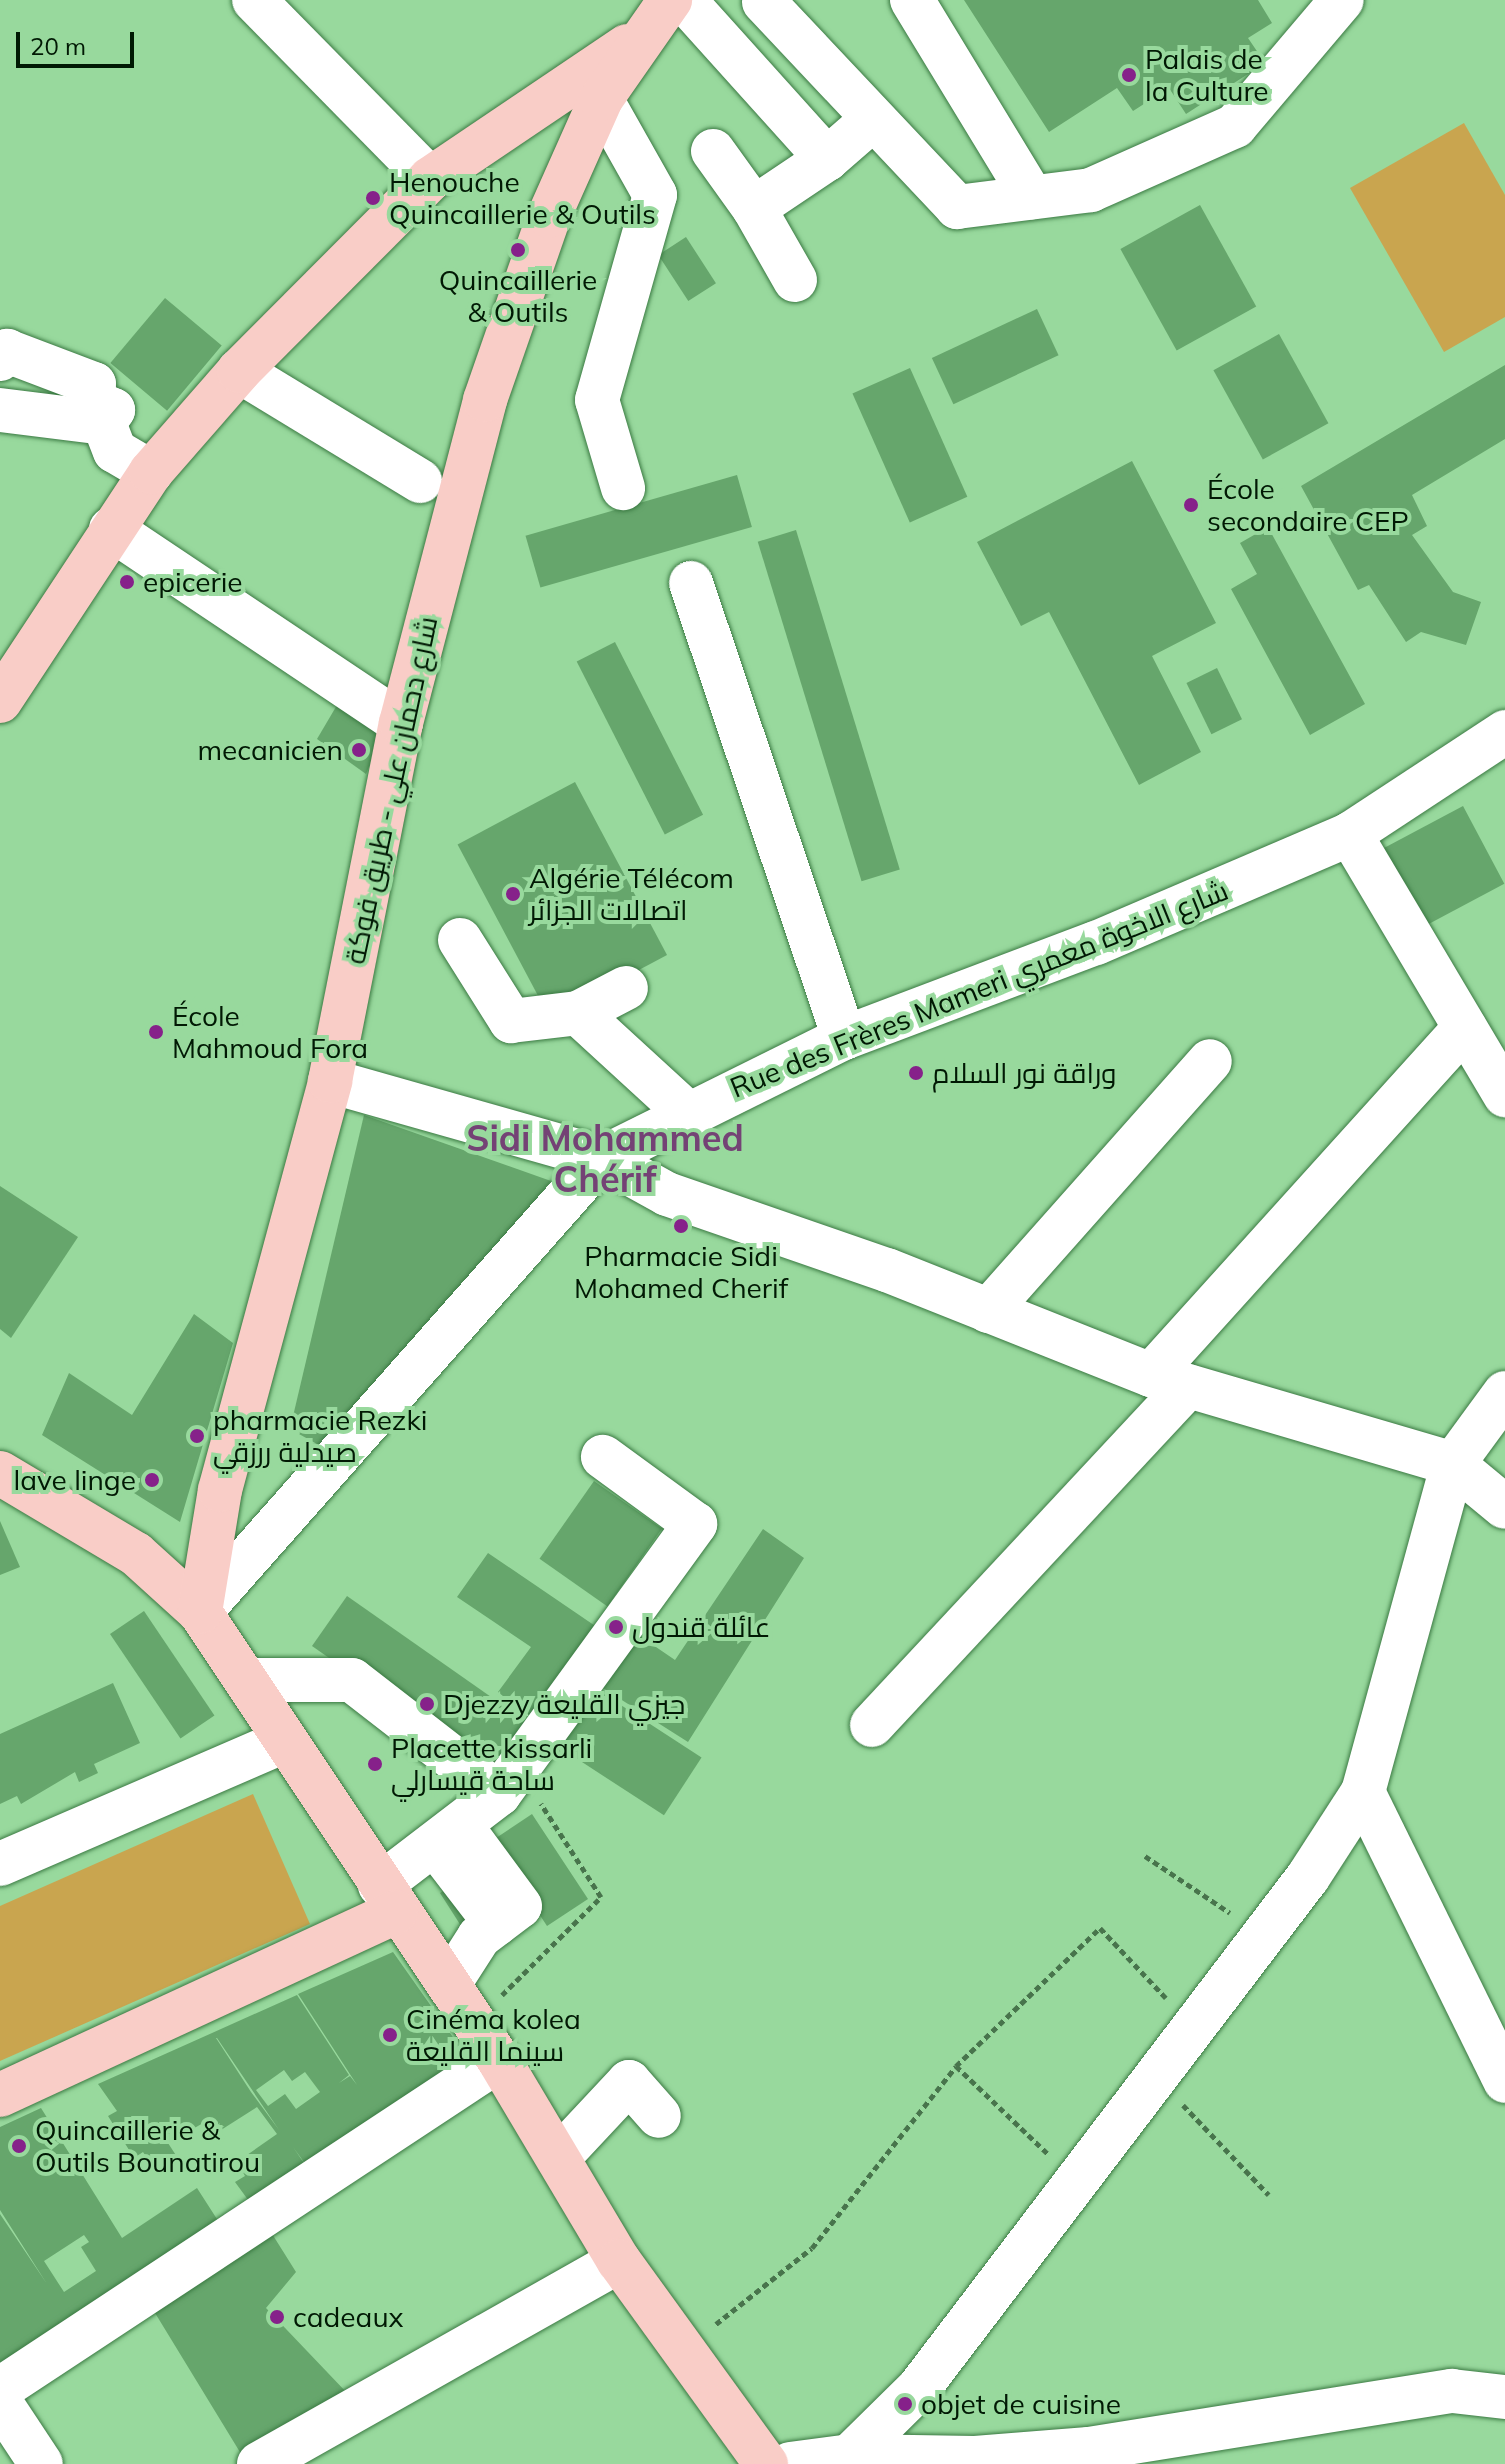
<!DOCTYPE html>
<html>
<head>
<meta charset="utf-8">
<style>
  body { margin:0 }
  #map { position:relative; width:1505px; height:2464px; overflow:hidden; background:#98d99d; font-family:Mulish,Cairo,sans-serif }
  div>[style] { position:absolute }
  .green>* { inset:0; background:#c9a54f }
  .building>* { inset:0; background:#66a66c; transform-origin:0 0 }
  .path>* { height:5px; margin-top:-2.5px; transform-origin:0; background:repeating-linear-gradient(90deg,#48744c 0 6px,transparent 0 10px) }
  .roads { filter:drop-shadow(0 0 2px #3b7a43) drop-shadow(0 0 2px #3b7a43) }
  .minor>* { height:44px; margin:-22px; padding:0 22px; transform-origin:22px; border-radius:22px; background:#fff }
  .major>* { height:44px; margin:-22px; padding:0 22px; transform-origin:22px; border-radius:22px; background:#f9cdc7 }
  .dots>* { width:22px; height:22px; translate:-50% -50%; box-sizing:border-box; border:4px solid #98d99d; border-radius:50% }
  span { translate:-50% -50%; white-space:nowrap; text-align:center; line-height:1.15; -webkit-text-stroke:8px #98d99d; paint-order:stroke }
  .poi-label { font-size:28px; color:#011904 }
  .left { translate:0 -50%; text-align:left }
  .right { translate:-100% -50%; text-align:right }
  .street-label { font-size:28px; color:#011904 }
  .district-label { font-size:36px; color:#744275; font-weight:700 }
  .scale { position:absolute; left:16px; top:32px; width:118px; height:36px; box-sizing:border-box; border:4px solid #011904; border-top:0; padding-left:10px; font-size:24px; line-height:28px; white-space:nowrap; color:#011904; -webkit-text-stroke:6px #98d99d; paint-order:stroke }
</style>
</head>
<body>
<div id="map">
  <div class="green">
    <div style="clip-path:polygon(1464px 123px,1505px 195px,1505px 317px,1444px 352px,1350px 188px)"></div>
    <div style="clip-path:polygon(253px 1794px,310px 1924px,0 2061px,0 1906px)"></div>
  </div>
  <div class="building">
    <div style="clip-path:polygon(964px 0,1258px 0,1272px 23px,1248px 38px,1265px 63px,1186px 114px,1169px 88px,1133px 111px,1117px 88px,1049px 132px)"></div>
    <div style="left:1200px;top:205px;width:116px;height:91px;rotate:61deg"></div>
    <div style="left:686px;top:237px;width:55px;height:33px;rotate:57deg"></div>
    <div style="left:165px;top:298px;width:74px;height:85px;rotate:40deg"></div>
    <div style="left:1037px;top:309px;width:51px;height:116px;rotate:65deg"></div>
    <div style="left:1279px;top:334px;width:102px;height:75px;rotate:61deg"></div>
    <div style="clip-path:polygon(1505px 365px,1505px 439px,1412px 495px,1427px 526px,1412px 535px,1453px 592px,1481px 602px,1466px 645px,1421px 632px,1406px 642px,1369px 585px,1358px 590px,1301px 486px)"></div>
    <div style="left:910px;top:368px;width:141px;height:63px;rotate:66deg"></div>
    <div style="clip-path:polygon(1132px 461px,1216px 623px,1152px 656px,1201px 752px,1139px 785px,1049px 612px,1021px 626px,977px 542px)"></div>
    <div style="left:737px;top:475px;width:54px;height:220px;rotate:74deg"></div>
    <div style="clip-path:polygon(1268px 527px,1365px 704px,1310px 735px,1231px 589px,1257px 574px,1240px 543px)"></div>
    <div style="left:796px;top:530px;width:355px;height:40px;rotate:73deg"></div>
    <div style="left:615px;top:642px;width:194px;height:43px;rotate:63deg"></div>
    <div style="left:1217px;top:668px;width:57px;height:34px;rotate:64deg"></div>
    <div style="clip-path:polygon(340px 700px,385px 728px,366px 774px,317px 739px)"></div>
    <div style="left:575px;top:782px;width:196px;height:133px;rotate:62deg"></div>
    <div style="left:1463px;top:806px;width:88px;height:91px;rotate:62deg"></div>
    <div style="clip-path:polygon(364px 1115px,551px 1181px,335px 1454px,290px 1429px)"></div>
    <div style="clip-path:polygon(0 1186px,78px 1237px,11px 1338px,0 1329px)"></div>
    <div style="clip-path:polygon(194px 1314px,233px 1343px,180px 1522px,42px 1435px,69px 1373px,132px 1415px)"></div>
    <div style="left:594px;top:1481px;width:83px;height:95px;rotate:35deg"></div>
    <div style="clip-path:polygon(0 1521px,20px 1567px,0 1575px)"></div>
    <div style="clip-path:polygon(763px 1529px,804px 1558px,688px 1742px,595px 1683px,634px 1632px,675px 1660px)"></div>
    <div style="clip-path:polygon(488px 1553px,607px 1634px,539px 1725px,498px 1692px,531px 1647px,457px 1597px)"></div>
    <div style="left:347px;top:1596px;width:234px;height:61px;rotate:35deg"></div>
    <div style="left:144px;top:1611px;width:126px;height:41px;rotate:56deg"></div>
    <div style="clip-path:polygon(113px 1683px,140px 1743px,94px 1764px,98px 1773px,79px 1782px,75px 1772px,21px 1804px,17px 1796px,0 1804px,0 1734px)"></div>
    <div style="left:590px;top:1685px;width:133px;height:69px;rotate:33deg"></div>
    <div style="clip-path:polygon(532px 1814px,588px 1899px,547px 1926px,530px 1900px,470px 1940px,440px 1893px,498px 1855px,490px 1842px)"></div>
    <div style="clip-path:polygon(evenodd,393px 1952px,469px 2060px,309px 2169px,293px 2147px,308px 2169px,254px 2208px,235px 2182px,245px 2176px,237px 2162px,277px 2134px,257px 2107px,221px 2130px,212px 2118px,168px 2143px,179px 2160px,158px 2174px,143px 2152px,134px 2158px,108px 2116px,117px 2111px,98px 2084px,297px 1995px,349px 2075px,339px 2083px,350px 2076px,357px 2085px,298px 1994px,393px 1952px,216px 2038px,217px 2038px,279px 2130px,251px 2092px,216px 2038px,393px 1952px,284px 2070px,292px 2081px,305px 2072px,320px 2092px,296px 2109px,285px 2094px,268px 2106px,256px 2090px,284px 2070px)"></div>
    <div style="clip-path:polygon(evenodd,41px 2108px,122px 2238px,197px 2188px,224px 2230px,0 2371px,0 2214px,47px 2284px,0 2210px,0 2127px,41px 2108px,84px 2235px,89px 2242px,81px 2247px,96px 2271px,64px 2292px,44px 2261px,84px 2235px)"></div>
    <div style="clip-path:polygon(269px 2229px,296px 2272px,266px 2308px,348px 2394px,246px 2462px,152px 2308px)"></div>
  </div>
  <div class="path">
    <div style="left:1145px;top:1856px;width:102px;rotate:33.8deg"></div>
    <div style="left:502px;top:1995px;width:139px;rotate:-44.7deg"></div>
    <div style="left:601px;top:1897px;width:111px;rotate:-122.8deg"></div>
    <div style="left:956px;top:2066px;width:127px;rotate:43.7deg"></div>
    <div style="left:1183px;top:2105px;width:124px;rotate:46.3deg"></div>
    <div style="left:716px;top:2324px;width:122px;rotate:-38.4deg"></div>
    <div style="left:812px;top:2248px;width:232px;rotate:-51.6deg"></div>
    <div style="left:956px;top:2066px;width:199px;rotate:-43.8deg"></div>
    <div style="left:1100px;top:1928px;width:96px;rotate:46.7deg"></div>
  </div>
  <div class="roads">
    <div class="minor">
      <div style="left:254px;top:0;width:251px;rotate:45.5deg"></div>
      <div style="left:684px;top:0;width:214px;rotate:48deg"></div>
      <div style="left:827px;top:159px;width:60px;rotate:-40.9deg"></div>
      <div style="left:912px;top:0;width:231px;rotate:58.7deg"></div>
      <div style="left:764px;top:2px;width:282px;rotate:46.7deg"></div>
      <div style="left:957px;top:207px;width:135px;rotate:-7.2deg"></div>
      <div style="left:1091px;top:190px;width:158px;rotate:-24deg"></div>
      <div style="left:1235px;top:126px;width:165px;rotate:-49.7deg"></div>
      <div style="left:601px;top:99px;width:110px;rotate:60.6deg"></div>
      <div style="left:655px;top:195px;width:213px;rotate:105.8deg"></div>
      <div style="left:597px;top:400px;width:92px;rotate:73.5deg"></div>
      <div style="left:713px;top:151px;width:70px;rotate:54.3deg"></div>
      <div style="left:795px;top:280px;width:83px;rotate:-119.7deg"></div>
      <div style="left:754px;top:208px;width:88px;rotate:-33.9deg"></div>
      <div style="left:0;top:359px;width:11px;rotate:-49deg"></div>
      <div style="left:7px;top:351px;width:93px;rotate:20.8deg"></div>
      <div style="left:94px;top:384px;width:17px;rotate:97deg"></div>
      <div style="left:92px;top:401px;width:23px;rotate:23deg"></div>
      <div style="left:113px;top:410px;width:16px;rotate:125deg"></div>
      <div style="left:239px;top:371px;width:212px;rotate:31.3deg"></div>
      <div style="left:0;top:410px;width:105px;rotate:7.1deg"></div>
      <div style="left:104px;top:423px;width:30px;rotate:69deg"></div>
      <div style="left:115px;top:451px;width:42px;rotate:30.3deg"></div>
      <div style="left:111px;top:529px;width:349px;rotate:33.8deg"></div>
      <div style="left:691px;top:583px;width:480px;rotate:71.4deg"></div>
      <div style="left:1350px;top:834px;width:304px;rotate:59.3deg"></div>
      <div style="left:460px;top:940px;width:96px;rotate:57.8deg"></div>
      <div style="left:511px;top:1021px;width:67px;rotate:-6.8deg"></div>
      <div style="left:578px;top:1013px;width:145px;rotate:42.5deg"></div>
      <div style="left:578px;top:1013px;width:54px;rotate:-27.5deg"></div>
      <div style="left:330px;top:1081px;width:283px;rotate:15.8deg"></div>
      <div style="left:602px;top:1158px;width:74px;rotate:29deg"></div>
      <div style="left:667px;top:1194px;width:233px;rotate:19.1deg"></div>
      <div style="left:887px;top:1270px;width:284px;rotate:21.7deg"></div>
      <div style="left:1151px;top:1375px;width:315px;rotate:16.4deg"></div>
      <div style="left:1453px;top:1464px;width:67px;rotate:39.6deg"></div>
      <div style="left:988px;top:1311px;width:334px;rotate:-48.4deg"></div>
      <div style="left:1151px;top:1375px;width:468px;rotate:-47.9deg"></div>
      <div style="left:200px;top:1612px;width:606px;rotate:-48.48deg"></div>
      <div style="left:602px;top:1158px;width:270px;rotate:-26.4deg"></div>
      <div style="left:844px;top:1038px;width:269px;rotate:-20.7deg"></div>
      <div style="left:1096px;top:943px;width:276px;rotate:-23.2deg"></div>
      <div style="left:1350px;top:834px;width:186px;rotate:-33.3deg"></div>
      <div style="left:248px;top:1680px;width:104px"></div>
      <div style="left:352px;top:1680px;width:186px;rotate:37.8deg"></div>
      <div style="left:499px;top:1794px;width:150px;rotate:142.6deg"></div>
      <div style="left:872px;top:1725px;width:463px;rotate:-47deg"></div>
      <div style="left:1363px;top:1792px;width:322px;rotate:63.8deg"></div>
      <div style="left:499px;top:1794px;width:334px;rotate:-54deg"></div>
      <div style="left:695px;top:1524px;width:114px;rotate:-143.9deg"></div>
      <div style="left:437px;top:1847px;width:97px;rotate:52.5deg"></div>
      <div style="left:0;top:1864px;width:307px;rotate:-23.4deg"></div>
      <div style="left:449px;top:1984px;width:56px;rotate:-57.4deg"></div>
      <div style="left:479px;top:1937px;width:51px;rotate:-37.1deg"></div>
      <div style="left:520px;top:1906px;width:99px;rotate:-126.4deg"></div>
      <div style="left:558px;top:2158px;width:104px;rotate:-46.9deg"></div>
      <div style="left:629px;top:2082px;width:45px;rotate:48.6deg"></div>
      <div style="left:0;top:2389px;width:598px;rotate:-33.4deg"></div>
      <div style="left:0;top:2402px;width:74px;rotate:56.5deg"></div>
      <div style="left:850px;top:2456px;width:125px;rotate:0.9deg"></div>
      <div style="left:975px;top:2458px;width:114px;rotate:-4.5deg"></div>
      <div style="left:1089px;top:2449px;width:368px;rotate:-9.1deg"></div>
      <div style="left:1452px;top:2391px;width:53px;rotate:6.5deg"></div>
      <div style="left:259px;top:2464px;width:413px;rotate:-29.4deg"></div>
      <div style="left:790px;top:2464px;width:61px;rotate:-7.6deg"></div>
      <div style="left:850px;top:2456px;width:97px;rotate:-44.6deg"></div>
      <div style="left:919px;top:2388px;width:642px;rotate:-52.72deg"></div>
      <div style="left:1308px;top:1877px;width:101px;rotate:-57.1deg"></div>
      <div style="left:1363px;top:1792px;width:340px;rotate:-74.7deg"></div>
      <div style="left:1453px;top:1464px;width:88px;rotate:-53.8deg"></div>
    </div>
    <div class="major">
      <div style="left:0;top:701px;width:274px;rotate:-56.6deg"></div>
      <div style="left:151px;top:472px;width:134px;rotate:-48.9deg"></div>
      <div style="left:239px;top:371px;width:271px;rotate:-45.1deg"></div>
      <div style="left:430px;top:179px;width:238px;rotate:-34deg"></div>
      <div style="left:0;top:1473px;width:158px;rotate:30.8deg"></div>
      <div style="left:136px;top:1554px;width:86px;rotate:42.2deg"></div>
      <div style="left:200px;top:1612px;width:539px;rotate:56.28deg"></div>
      <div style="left:499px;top:2060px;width:234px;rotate:59.2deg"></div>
      <div style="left:619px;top:2261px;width:251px;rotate:54.1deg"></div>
      <div style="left:200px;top:1612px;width:124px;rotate:-80.7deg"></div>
      <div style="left:220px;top:1490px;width:424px;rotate:-74.9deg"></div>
      <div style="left:330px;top:1081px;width:365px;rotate:-78.8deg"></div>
      <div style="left:401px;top:723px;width:334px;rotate:-75.4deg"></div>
      <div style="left:485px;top:400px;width:195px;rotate:-70.8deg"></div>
      <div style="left:549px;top:216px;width:128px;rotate:-66deg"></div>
      <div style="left:601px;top:99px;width:121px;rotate:-55.1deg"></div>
      <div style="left:0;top:2095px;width:436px;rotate:-24.8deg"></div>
    </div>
  </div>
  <div class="dots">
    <div style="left:1129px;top:75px;background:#86218a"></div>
    <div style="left:373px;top:198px;background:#86218a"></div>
    <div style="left:518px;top:250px;background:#86218a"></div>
    <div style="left:1191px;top:505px;background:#86218a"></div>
    <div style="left:127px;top:582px;background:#86218a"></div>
    <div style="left:359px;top:750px;background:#86218a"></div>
    <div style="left:513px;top:894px;background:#86218a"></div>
    <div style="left:156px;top:1032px;background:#86218a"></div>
    <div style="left:916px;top:1073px;background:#86218a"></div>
    <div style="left:681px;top:1226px;background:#86218a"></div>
    <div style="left:197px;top:1436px;background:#86218a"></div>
    <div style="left:152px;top:1480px;background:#86218a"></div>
    <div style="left:616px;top:1627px;background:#86218a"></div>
    <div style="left:427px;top:1704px;background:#86218a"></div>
    <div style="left:375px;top:1764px;background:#86218a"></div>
    <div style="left:390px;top:2035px;background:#86218a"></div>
    <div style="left:19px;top:2146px;background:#86218a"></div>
    <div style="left:277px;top:2317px;background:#86218a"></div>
    <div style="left:905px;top:2404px;background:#86218a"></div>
  </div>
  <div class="poi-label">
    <span class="left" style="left:1145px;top:75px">Palais de<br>la Culture</span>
    <span class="left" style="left:389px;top:198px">Henouche<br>Quincaillerie &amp; Outils</span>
    <span style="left:518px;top:296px">Quincaillerie<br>&amp; Outils</span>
    <span class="left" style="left:1207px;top:505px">École<br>secondaire CEP</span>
    <span class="left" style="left:143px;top:582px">epicerie</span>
    <span class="right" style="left:343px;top:750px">mecanicien</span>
    <span class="left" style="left:529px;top:894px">Algérie Télécom<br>اتصالات الجزائر</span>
    <span class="left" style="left:172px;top:1032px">École<br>Mahmoud Fora</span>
    <span class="left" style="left:932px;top:1073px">وراقة نور السلام</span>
    <span style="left:681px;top:1272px">Pharmacie Sidi<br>Mohamed Cherif</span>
    <span class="left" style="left:213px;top:1436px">pharmacie Rezki<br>صيدلية ررزقي</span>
    <span class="right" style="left:136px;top:1480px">lave linge</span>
    <span class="left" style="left:632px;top:1627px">عائلة قندول</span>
    <span class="left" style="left:443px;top:1704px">Djezzy جيزي القليعة</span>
    <span class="left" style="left:391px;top:1764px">Placette kissarli<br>ساحة قيسارلي</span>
    <span class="left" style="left:406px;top:2035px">Cinéma kolea<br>سينما القليعة</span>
    <span class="left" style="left:35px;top:2146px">Quincaillerie &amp;<br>Outils Bounatirou</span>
    <span class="left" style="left:293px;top:2317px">cadeaux</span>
    <span class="left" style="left:921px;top:2404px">objet de cuisine</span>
  </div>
  <div class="street-label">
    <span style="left:391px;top:790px;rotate:-78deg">شارع دحمان علي - طريق فوكة</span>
    <span style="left:979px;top:989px;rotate:-22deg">Rue des Frères Mameri شارع الاخوة معمري</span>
  </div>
  <div class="district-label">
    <span style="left:605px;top:1158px">Sidi Mohammed<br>Chérif</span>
  </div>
  <div class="scale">20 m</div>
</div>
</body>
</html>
